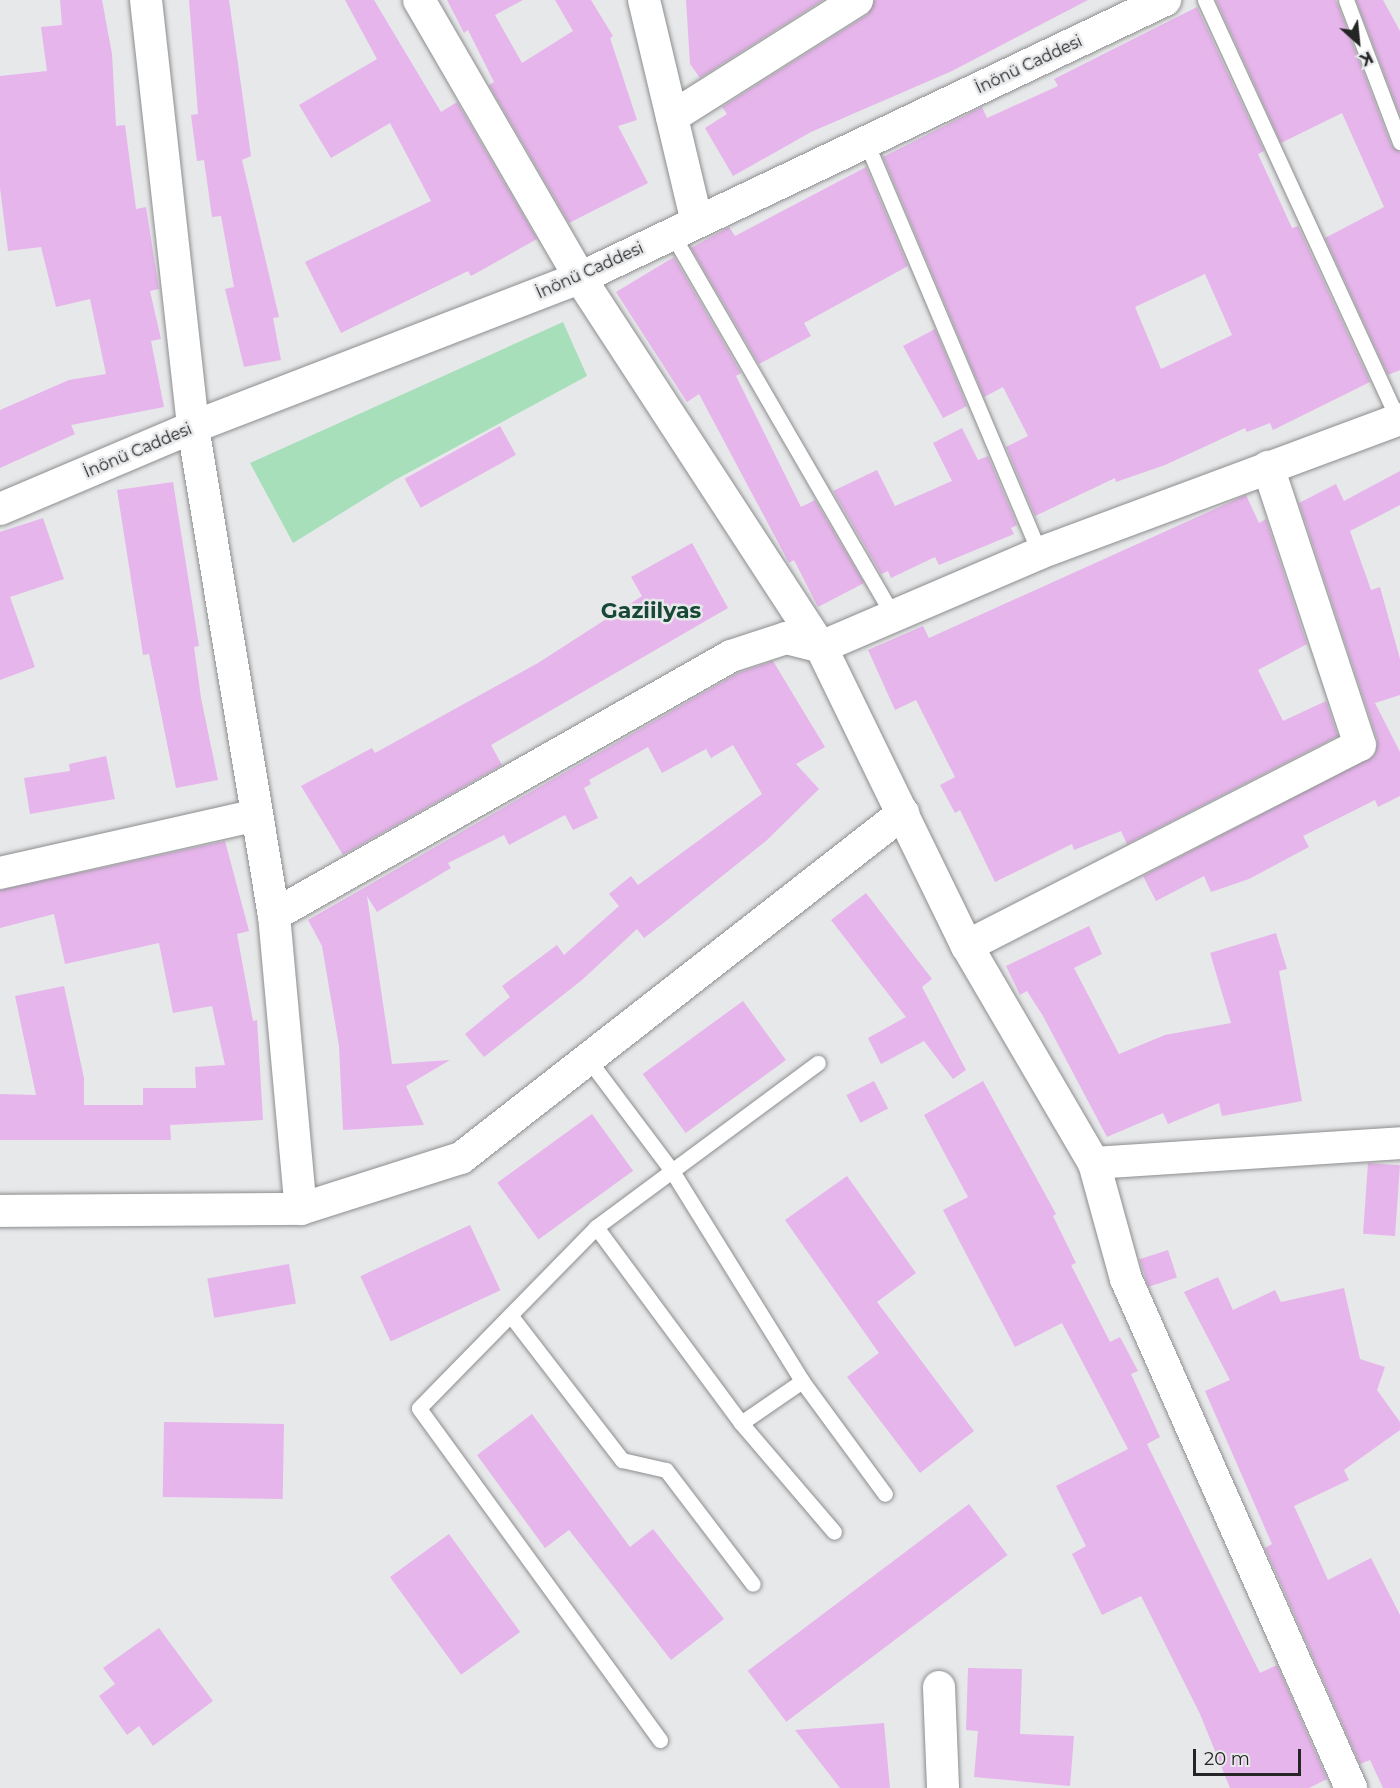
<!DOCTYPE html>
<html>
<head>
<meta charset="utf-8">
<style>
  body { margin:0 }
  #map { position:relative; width:1400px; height:1788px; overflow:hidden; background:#e7e8ea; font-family:Montserrat,sans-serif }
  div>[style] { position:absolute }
  .green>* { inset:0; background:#a7dfbb }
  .building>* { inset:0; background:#e6b5eb; transform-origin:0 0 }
  .roads { filter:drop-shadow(0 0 2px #8d8e8f) drop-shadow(0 0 2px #8d8e8f) }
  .lane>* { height:15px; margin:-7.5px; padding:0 7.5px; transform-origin:7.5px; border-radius:7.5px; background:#fff }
  .street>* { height:32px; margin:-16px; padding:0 16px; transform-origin:16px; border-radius:16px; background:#fff }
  span { translate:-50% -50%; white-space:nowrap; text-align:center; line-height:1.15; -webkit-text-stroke:5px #e7e8ea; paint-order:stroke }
  .street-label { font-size:16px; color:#252526 }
  .district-label { font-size:22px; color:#174735; font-weight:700 }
  .north { position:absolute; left:1328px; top:12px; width:60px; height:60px; -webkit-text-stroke:4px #e7e8ea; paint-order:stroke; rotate:153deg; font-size:16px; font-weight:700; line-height:24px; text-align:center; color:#252526 }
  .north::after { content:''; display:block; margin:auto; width:21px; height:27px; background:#252526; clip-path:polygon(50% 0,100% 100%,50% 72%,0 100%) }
  .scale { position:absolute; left:1193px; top:1749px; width:108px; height:27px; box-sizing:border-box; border:3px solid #252526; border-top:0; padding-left:8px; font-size:18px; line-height:21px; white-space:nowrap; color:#252526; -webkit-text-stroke:4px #e7e8ea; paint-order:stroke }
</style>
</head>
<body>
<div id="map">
  <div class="green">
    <div style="clip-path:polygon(563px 322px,587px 376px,395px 480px,293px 543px,250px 463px)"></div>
  </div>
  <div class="building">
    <div style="clip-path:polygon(60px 0,102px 0,112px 54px,116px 126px,125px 125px,136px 209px,146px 207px,159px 289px,150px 291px,161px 339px,151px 341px,164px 407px,71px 425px,75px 434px,0 468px,0 410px,69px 380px,106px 374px,90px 299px,56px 307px,41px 247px,8px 251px,0 188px,0 76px,47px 71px,41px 27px,62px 25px)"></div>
    <div style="clip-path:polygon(189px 0,229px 0,251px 156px,242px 160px,279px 317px,273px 318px,281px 360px,244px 367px,225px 289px,234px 287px,221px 216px,212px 217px,204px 160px,197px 161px,191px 115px,198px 114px)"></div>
    <div style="clip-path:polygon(345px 0,374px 0,441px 112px,457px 102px,537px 239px,471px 276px,468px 271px,341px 333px,305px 262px,431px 201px,390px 123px,331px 158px,299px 105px,377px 59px)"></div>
    <div style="clip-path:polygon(447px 0,523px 0,495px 15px,522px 63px,573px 31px,555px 0,591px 0,613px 36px,610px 38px,637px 120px,618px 126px,648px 183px,569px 223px,489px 85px,494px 82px,468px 30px,464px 33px)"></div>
    <div style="clip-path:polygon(686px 0,823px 0,700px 78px,690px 64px)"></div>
    <div style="clip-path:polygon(875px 0,1088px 0,952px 71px,811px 132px,733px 176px,705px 128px,727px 114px,722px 107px,867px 15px)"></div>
    <div style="clip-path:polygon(1216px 0,1336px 0,1391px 145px,1400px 152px,1400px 370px,1388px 375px,1325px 238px,1384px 207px,1342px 113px,1281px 143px)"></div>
    <div style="clip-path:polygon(1356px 0,1383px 0,1400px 31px,1400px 115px)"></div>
    <div style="clip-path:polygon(evenodd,1197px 7px,1264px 151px,1258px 154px,1292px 228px,1298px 226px,1370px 382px,1273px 430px,1270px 423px,1247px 432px,1245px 428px,1165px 465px,1116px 482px,1115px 478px,1035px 516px,1006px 447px,1028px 436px,1003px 387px,984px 397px,883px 157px,982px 107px,987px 118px,1058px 86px,1054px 79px,1197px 7px,1205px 274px,1232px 335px,1161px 369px,1135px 307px,1205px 274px)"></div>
    <div style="clip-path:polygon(866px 167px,908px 266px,804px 323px,811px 336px,759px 364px,691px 248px,729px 227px,735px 236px)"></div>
    <div style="clip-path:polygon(674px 257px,741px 373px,736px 376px,801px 507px,815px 500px,864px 583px,818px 607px,794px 560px,789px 563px,699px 394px,687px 402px,616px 292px)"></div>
    <div style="clip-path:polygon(935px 329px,967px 406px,943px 418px,903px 346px)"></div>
    <div style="left:500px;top:426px;width:33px;height:109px;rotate:61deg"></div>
    <div style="clip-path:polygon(962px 428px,978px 460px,988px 456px,1017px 525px,1011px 528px,1014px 534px,939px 565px,935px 557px,891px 578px,888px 571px,881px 574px,833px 491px,877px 470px,895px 506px,952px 481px,933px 443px)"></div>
    <div style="clip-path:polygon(1400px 471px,1400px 505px,1350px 531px,1371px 590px,1380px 587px,1400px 659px,1400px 695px,1375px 703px,1400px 752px,1400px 796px,1378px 807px,1375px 800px,1303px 836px,1309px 847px,1249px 879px,1211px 892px,1204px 876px,1156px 901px,1143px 876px,1375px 755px,1377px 739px,1299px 503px,1336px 484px,1344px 501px)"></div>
    <div style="clip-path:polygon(173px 482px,199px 646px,194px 647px,201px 698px,218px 780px,176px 788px,149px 654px,143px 655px,117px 490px)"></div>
    <div style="clip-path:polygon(1246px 495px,1259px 523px,1266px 519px,1307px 644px,1258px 670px,1283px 721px,1326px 701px,1338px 736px,1127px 844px,1121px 831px,1074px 850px,1072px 844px,995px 882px,960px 810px,955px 813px,940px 785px,955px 777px,916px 700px,895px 710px,868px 650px,923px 626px,929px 638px)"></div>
    <div style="clip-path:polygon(43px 518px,64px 579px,10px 597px,35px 667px,0 680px,0 532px)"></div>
    <div style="clip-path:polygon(692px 543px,728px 608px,491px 745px,502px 765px,343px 855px,301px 786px,372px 748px,375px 753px,538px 663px,642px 596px,631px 577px)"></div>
    <div style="clip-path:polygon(773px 661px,825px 747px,796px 764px,819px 789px,766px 841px,666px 921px,644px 938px,637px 929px,582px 980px,484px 1057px,465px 1034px,510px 997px,502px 986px,557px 945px,564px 955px,619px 906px,609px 894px,631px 876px,638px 885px,762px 794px,733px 745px,711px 758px,706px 749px,662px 773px,648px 747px,589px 780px,591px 784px,584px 788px,598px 818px,573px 830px,565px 815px,509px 845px,504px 835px,448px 863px,451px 868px,377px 912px,367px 896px,392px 1064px,450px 1060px,406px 1086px,424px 1125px,343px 1130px,339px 1046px,322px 946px,308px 920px,738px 673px)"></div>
    <div style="clip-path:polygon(106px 756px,115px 799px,30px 814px,24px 778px,70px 771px,69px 764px)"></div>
    <div style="clip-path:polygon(225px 841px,249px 931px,237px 934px,253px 1021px,257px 1020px,263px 1120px,170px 1125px,171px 1140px,0 1140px,0 1094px,36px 1095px,15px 996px,64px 986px,84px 1078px,84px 1105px,143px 1105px,143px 1088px,196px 1088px,195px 1067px,225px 1065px,212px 1006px,173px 1013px,159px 943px,65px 964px,54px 914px,0 928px,0 890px)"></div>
    <div style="clip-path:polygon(866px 893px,932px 979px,922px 987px,966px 1070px,953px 1079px,924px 1041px,881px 1064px,868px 1038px,906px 1017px,831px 920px)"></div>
    <div style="clip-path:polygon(1089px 926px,1102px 954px,1074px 968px,1119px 1054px,1165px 1035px,1231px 1023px,1210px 953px,1276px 933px,1287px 969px,1279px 971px,1302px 1101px,1222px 1116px,1219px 1103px,1168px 1124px,1163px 1113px,1107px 1137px,1043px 1016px,1027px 991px,1020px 995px,1006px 966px)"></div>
    <div style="left:743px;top:1001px;width:73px;height:124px;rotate:54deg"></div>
    <div style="left:874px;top:1081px;width:31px;height:31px;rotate:63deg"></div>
    <div style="clip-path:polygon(983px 1081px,1056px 1214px,1053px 1216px,1076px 1263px,1071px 1265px,1110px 1342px,1120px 1337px,1138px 1371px,1131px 1374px,1160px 1437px,1147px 1444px,1244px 1641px,1260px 1673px,1277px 1665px,1327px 1779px,1309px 1788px,1230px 1788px,1200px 1714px,1141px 1596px,1102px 1615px,1072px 1554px,1086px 1546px,1056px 1486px,1128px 1449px,1062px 1323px,1015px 1347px,943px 1210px,968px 1197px,924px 1115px)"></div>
    <div style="left:592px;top:1114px;width:70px;height:117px;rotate:54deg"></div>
    <div style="left:1368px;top:1163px;width:32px;height:71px;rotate:4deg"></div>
    <div style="clip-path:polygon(847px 1176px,916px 1273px,877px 1302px,974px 1431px,920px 1473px,847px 1377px,879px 1353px,785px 1220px)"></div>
    <div style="left:470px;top:1225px;width:72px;height:121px;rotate:65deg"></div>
    <div style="left:1168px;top:1250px;width:29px;height:30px;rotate:72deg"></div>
    <div style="left:289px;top:1264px;width:40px;height:83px;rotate:80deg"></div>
    <div style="clip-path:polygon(1218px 1277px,1233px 1310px,1275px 1290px,1281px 1302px,1344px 1288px,1360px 1359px,1385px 1367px,1377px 1390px,1400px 1422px,1400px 1430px,1344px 1470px,1349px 1480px,1294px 1506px,1328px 1580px,1371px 1558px,1400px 1615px,1400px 1788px,1383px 1788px,1370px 1760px,1360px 1764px,1265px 1548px,1272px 1544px,1205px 1391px,1230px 1380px,1184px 1292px)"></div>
    <div style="clip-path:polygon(532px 1414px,630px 1547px,653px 1529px,724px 1619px,671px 1660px,569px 1530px,545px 1548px,477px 1455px)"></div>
    <div style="left:164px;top:1422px;width:120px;height:75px;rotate:1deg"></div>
    <div style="left:969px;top:1504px;width:64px;height:277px;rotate:53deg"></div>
    <div style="left:449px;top:1534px;width:121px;height:73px;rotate:54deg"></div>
    <div style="clip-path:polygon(159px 1628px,213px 1701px,153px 1746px,139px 1726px,127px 1735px,99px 1696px,115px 1684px,103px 1668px)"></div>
    <div style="clip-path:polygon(968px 1668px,1022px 1669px,1020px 1734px,1074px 1736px,1070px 1786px,974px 1777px,978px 1731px,966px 1730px)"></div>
    <div style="clip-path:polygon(884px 1723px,890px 1788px,840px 1788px,795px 1730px)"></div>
  </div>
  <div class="roads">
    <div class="lane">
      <div style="left:1205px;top:0;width:462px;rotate:65.3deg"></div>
      <div style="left:1346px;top:0;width:152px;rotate:69.2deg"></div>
      <div style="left:866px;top:142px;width:446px;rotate:67.1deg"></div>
      <div style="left:672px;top:234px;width:438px;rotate:59.9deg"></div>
      <div style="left:588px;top:1059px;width:140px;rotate:53.1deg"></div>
      <div style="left:672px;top:1171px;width:247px;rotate:58.2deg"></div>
      <div style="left:802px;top:1381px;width:140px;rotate:53.7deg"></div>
      <div style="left:596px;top:1227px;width:244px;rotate:53.5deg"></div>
      <div style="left:741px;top:1423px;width:143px;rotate:49.5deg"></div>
      <div style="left:511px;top:1316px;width:182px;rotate:52.4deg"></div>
      <div style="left:622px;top:1460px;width:45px;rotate:12.8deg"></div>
      <div style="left:666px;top:1470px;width:143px;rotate:52.7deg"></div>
      <div style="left:741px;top:1423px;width:74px;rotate:-34.5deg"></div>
      <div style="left:660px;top:1740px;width:410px;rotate:-126deg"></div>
      <div style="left:419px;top:1408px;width:253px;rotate:-45.6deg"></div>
      <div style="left:596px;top:1227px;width:276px;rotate:-36.5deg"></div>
    </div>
    <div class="street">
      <div style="left:146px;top:0;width:430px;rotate:83.7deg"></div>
      <div style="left:193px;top:427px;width:495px;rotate:80.6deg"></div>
      <div style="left:274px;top:915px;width:295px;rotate:84.8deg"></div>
      <div style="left:419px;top:0;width:321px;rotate:59.9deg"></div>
      <div style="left:580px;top:278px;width:441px;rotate:56.9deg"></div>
      <div style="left:821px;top:647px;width:333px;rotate:64deg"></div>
      <div style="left:967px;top:946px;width:251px;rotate:59.7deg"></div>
      <div style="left:1094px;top:1163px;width:120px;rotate:74.6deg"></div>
      <div style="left:1126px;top:1279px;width:557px;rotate:66.15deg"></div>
      <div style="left:644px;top:0;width:228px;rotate:76.6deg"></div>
      <div style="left:672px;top:117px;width:219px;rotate:-32.3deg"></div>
      <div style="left:0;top:509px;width:210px;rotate:-23deg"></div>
      <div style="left:193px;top:427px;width:415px;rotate:-21.1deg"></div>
      <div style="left:580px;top:278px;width:648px;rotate:-25.42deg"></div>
      <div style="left:0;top:873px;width:263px;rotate:-12.7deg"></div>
      <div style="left:274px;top:915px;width:525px;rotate:-29.54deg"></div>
      <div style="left:731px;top:656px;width:58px;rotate:-18.1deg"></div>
      <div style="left:786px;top:638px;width:36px;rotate:14deg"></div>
      <div style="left:821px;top:647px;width:238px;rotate:-23.2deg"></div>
      <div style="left:1040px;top:553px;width:384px;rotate:-20.4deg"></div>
      <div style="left:967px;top:946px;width:441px;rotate:-27.1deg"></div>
      <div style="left:1360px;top:745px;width:293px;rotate:-108.3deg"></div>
      <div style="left:1094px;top:1163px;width:307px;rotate:-3.7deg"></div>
      <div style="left:0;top:1211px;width:301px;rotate:-0.4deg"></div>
      <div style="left:301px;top:1209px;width:168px;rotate:-17.7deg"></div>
      <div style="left:461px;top:1158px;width:561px;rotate:-37.97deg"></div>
      <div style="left:939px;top:1687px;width:101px;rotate:87.7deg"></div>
    </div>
  </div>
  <div class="street-label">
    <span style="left:1029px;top:65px;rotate:-25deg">İnönü Caddesi</span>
    <span style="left:590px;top:271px;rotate:-24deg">İnönü Caddesi</span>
    <span style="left:138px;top:451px;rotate:-23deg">İnönü Caddesi</span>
  </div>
  <div class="district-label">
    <span style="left:651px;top:611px">Gaziilyas</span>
  </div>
  <div class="north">K</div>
  <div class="scale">20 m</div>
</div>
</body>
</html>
